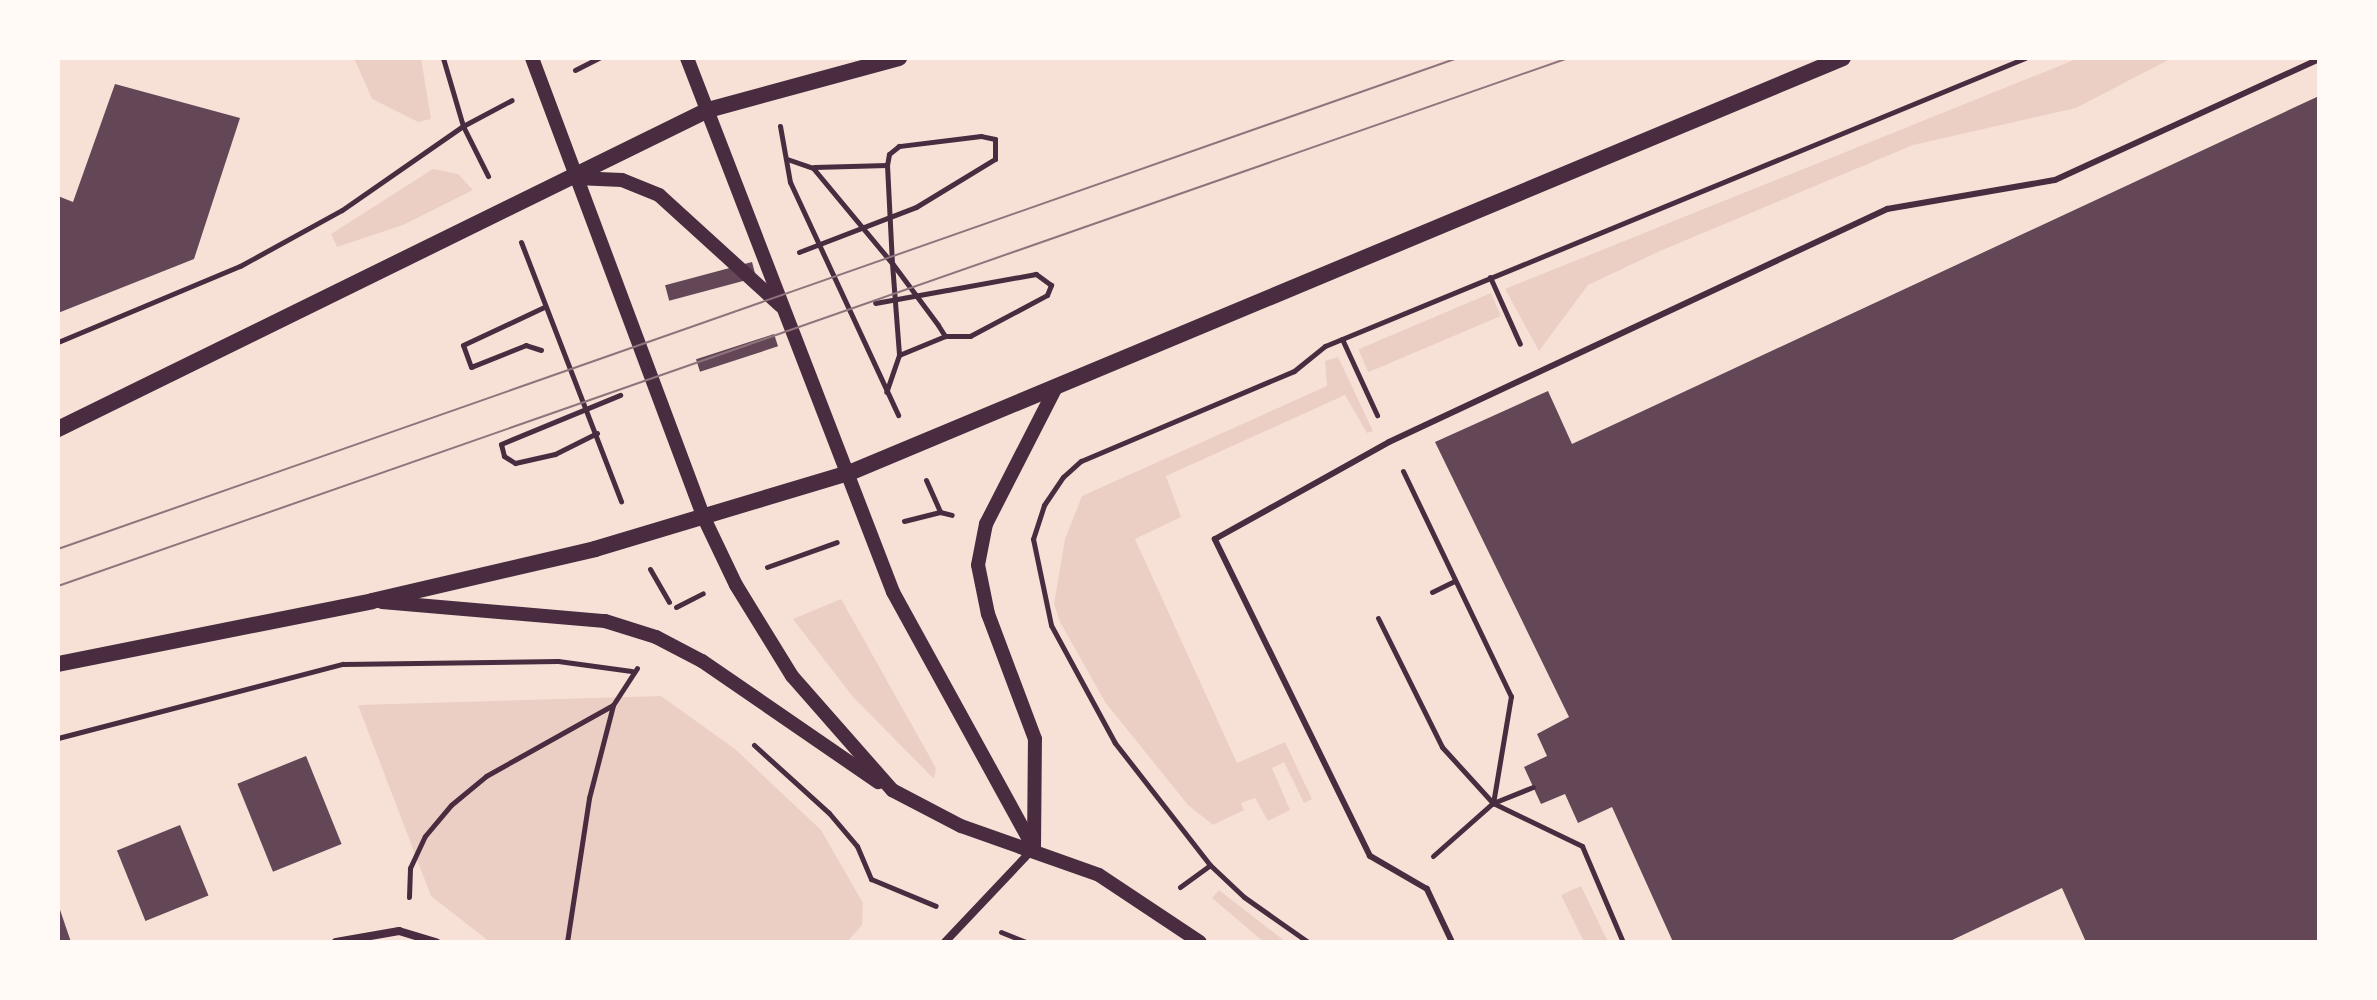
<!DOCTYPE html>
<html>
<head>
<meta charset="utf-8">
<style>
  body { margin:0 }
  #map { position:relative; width:2377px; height:1000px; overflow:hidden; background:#f7e1d7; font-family:"DejaVu Sans",sans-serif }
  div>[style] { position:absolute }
  .green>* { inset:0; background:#ebcfc5; transform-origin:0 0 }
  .building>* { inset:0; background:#644757; transform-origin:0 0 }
  .path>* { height:5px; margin:-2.5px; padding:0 2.5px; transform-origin:2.5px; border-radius:2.5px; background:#4a2c40 }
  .service>* { height:6px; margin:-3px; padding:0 3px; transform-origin:3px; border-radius:3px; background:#4a2c40 }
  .minor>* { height:8px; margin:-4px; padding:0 4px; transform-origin:4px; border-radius:4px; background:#4a2c40 }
  .tertiary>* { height:14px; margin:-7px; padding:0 7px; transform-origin:7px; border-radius:7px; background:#4a2c40 }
  .secondary>* { height:16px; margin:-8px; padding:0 8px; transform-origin:8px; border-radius:8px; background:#4a2c40 }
  .tram>* { height:2px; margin:-1px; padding:0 1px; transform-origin:1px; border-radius:1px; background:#8f747c }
  span { translate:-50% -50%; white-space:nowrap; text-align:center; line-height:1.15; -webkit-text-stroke:8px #fffaf5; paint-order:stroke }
  .frame { position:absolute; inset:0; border:60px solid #fffaf5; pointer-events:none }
</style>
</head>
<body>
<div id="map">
  <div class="green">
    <div style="clip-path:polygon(354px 58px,421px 58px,431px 119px,418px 122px,372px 99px)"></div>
    <div style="clip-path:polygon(2079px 58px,2172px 58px,2076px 108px,1913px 145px,1660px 251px,1588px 285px,1539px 351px,1505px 289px)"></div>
    <div style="clip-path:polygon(433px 169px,458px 174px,473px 190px,403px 225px,337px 247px,331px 234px)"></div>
    <div style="left:1491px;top:293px;width:25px;height:144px;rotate:67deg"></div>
    <div style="clip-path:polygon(1338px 357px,1373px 431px,1367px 433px,1345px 395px,1166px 476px,1181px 517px,1135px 539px,1237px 763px,1285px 742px,1312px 799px,1304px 803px,1284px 762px,1272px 768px,1290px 810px,1268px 821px,1255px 798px,1241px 803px,1244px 810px,1213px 825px,1188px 805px,1105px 702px,1060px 622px,1054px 604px,1065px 539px,1082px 496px,1327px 386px,1325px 361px)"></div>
    <div style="clip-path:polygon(841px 599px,936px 768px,934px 779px,853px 697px,793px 619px)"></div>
    <div style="clip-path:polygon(661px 696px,735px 749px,821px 830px,863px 903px,862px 925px,847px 942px,490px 942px,431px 896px,358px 705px)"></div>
    <div style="clip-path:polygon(1581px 886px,1608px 942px,1584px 942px,1561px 895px)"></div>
    <div style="clip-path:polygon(1219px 890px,1286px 942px,1264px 942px,1212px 898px)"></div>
  </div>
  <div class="building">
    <div style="clip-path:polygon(115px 84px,240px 118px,194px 259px,58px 313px,58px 196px,73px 202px)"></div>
    <div style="clip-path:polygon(2319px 96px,2319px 942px,2086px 942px,2062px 888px,1948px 942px,1673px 942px,1612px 807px,1578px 823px,1565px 794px,1541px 804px,1524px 767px,1547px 756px,1537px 734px,1569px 717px,1435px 442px,1548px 391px,1572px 444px)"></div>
    <div style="left:752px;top:262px;width:16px;height:90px;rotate:75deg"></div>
    <div style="left:774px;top:334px;width:13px;height:82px;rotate:72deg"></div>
    <div style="left:306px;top:756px;width:95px;height:74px;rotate:68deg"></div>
    <div style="left:180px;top:825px;width:76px;height:68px;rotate:68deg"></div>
    <div style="clip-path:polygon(58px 904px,71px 942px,58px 942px)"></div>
  </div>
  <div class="path">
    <div style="left:443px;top:58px;width:71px;rotate:73.6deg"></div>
    <div style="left:463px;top:126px;width:56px;rotate:63.4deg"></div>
    <div style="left:575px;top:70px;width:27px;rotate:-27deg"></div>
    <div style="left:780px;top:126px;width:57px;rotate:79.9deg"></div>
    <div style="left:790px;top:182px;width:257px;rotate:65.1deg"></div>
    <div style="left:787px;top:159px;width:28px;rotate:19deg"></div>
    <div style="left:813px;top:168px;width:124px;rotate:50.3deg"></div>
    <div style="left:892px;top:263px;width:77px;rotate:53.4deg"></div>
    <div style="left:938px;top:325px;width:13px;rotate:58deg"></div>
    <div style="left:945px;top:336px;width:25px"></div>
    <div style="left:970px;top:336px;width:87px;rotate:-28deg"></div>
    <div style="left:1047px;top:295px;width:11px;rotate:-68deg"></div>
    <div style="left:1051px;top:285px;width:19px;rotate:-144deg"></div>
    <div style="left:1036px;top:274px;width:90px;rotate:169.8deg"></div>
    <div style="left:947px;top:290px;width:73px;rotate:169.8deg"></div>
    <div style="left:814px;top:167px;width:73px;rotate:-1.6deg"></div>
    <div style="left:521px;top:242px;width:278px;rotate:68.9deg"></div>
    <div style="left:799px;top:252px;width:125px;rotate:-21deg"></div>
    <div style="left:916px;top:207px;width:92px;rotate:-31.3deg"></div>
    <div style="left:995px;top:159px;width:20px;rotate:-90deg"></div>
    <div style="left:995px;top:139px;width:14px;rotate:-168deg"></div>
    <div style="left:981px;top:136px;width:83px;rotate:173deg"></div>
    <div style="left:899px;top:146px;width:13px;rotate:141deg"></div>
    <div style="left:889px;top:154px;width:11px;rotate:100deg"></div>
    <div style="left:887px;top:165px;width:98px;rotate:87.1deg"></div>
    <div style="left:892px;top:263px;width:92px;rotate:85.6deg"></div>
    <div style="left:899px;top:355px;width:39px;rotate:109deg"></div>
    <div style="left:1490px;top:277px;width:73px;rotate:65.9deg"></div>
    <div style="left:1342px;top:339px;width:84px;rotate:65.3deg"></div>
    <div style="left:58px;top:342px;width:197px;rotate:-22.7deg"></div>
    <div style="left:240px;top:266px;width:116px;rotate:-28.8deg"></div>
    <div style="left:342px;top:210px;width:147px;rotate:-34.8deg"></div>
    <div style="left:463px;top:126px;width:55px;rotate:-28deg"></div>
    <div style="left:541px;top:350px;width:16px;rotate:-162deg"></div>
    <div style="left:526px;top:345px;width:59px;rotate:158.2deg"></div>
    <div style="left:471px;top:367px;width:23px;rotate:-110deg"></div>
    <div style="left:463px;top:345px;width:89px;rotate:-25.1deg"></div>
    <div style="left:899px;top:355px;width:50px;rotate:-22.4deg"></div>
    <div style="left:597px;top:433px;width:47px;rotate:153.4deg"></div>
    <div style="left:555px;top:454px;width:41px;rotate:167.3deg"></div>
    <div style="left:515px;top:463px;width:13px;rotate:-148deg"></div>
    <div style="left:504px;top:456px;width:12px;rotate:-104deg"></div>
    <div style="left:501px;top:444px;width:129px;rotate:-22.4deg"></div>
    <div style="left:1403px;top:471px;width:250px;rotate:64.4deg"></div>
    <div style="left:1511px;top:696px;width:109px;rotate:99.5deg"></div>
    <div style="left:926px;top:480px;width:35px;rotate:66deg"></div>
    <div style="left:904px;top:521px;width:37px;rotate:-14deg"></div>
    <div style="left:940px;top:512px;width:12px;rotate:14deg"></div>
    <div style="left:767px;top:567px;width:74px;rotate:-19.7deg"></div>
    <div style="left:650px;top:569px;width:38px;rotate:60deg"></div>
    <div style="left:1432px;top:592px;width:25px;rotate:-26deg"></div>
    <div style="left:676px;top:607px;width:30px;rotate:-27deg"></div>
    <div style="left:1378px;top:618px;width:144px;rotate:63.6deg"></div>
    <div style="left:1442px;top:747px;width:76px;rotate:47.7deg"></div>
    <div style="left:1493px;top:803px;width:99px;rotate:25.8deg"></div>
    <div style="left:1582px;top:846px;width:104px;rotate:66.9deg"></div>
    <div style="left:58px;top:738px;width:294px;rotate:-14.6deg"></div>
    <div style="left:343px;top:664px;width:215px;rotate:-0.8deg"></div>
    <div style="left:558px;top:661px;width:74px;rotate:7.8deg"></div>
    <div style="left:754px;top:745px;width:101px;rotate:42.2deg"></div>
    <div style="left:829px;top:813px;width:43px;rotate:49.7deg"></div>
    <div style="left:857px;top:846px;width:36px;rotate:67deg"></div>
    <div style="left:871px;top:879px;width:70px;rotate:22.6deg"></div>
    <div style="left:1433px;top:856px;width:80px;rotate:-41.5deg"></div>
    <div style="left:1493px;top:803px;width:43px;rotate:-21.8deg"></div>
    <div style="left:1180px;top:887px;width:37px;rotate:-36deg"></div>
    <div style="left:409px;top:897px;width:29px;rotate:-88deg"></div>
    <div style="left:410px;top:868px;width:35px;rotate:-65deg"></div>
    <div style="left:425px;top:836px;width:40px;rotate:-50deg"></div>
    <div style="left:451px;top:805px;width:45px;rotate:-39.6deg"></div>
    <div style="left:486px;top:776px;width:145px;rotate:-29.2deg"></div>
    <div style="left:613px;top:705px;width:44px;rotate:-57deg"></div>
    <div style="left:1001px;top:932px;width:27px;rotate:22deg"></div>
    <div style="left:567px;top:942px;width:146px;rotate:-81.3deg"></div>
    <div style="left:589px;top:798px;width:96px;rotate:-75.5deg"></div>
    <div style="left:1308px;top:942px;width:78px;rotate:-144.9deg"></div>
    <div style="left:1244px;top:897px;width:47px;rotate:-136.7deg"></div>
    <div style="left:1210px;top:865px;width:155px;rotate:-127.9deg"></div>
    <div style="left:1115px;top:743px;width:134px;rotate:-118.5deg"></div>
    <div style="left:1051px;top:625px;width:88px;rotate:-101.8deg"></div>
    <div style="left:1033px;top:539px;width:36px;rotate:-72deg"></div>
    <div style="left:1044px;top:505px;width:34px;rotate:-56deg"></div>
    <div style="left:1063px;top:477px;width:24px;rotate:-42deg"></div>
    <div style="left:1081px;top:461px;width:231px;rotate:-22.9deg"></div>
    <div style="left:1294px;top:371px;width:40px;rotate:-39deg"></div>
    <div style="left:1325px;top:346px;width:757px;rotate:-22.36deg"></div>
  </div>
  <div class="service">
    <div style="left:1452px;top:942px;width:59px;rotate:-115.3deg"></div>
    <div style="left:1427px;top:889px;width:66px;rotate:-149.9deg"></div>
    <div style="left:1370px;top:856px;width:353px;rotate:-116.1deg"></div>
    <div style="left:1215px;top:539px;width:199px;rotate:-29.1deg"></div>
    <div style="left:1389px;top:442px;width:550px;rotate:-25.07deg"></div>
    <div style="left:1887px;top:209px;width:170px;rotate:-9.8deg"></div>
    <div style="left:2055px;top:180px;width:290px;rotate:-24.6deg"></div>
  </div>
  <div class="minor">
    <div style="left:336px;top:942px;width:64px;rotate:-9.9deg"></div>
    <div style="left:399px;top:931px;width:39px;rotate:17deg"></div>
    <div style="left:945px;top:942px;width:128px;rotate:-46.6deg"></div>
  </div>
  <div class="tertiary">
    <div style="left:532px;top:58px;width:491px;rotate:69.5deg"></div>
    <div style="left:704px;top:518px;width:74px;rotate:64.5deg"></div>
    <div style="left:736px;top:585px;width:107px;rotate:58.4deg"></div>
    <div style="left:792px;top:676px;width:152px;rotate:48.7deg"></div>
    <div style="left:892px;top:790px;width:78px;rotate:27.6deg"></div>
    <div style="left:961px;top:826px;width:146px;rotate:19.5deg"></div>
    <div style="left:1099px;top:875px;width:121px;rotate:33.6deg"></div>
    <div style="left:687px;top:58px;width:572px;rotate:68.9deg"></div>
    <div style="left:893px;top:592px;width:293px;rotate:61.2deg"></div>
    <div style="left:576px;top:178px;width:46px;rotate:2.5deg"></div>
    <div style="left:622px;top:180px;width:40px;rotate:22deg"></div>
    <div style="left:659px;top:195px;width:165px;rotate:42.3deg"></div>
    <div style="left:382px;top:602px;width:224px;rotate:4.9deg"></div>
    <div style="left:605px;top:621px;width:53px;rotate:17.4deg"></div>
    <div style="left:656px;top:637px;width:52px;rotate:27.6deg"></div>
    <div style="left:702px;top:661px;width:214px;rotate:34.5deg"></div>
    <div style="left:1034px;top:848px;width:109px;rotate:-89.5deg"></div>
    <div style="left:1035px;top:739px;width:134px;rotate:-110.6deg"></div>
    <div style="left:988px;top:614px;width:50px;rotate:-101.5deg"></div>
    <div style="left:978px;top:565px;width:42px;rotate:-79deg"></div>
    <div style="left:986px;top:524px;width:154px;rotate:-62.9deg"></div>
  </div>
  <div class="secondary">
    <div style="left:58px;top:429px;width:724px;rotate:-26.14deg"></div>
    <div style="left:708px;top:110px;width:198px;rotate:-15.2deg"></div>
    <div style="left:58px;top:664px;width:320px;rotate:-11.3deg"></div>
    <div style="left:372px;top:601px;width:229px;rotate:-13.1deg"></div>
    <div style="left:595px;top:549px;width:265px;rotate:-16.7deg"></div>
    <div style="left:849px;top:473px;width:1077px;rotate:-22.66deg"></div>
  </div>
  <div class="tram">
    <div style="left:58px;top:549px;width:1484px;rotate:-19.33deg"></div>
    <div style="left:58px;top:586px;width:1600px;rotate:-19.27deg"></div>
  </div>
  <div class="frame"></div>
</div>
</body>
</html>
